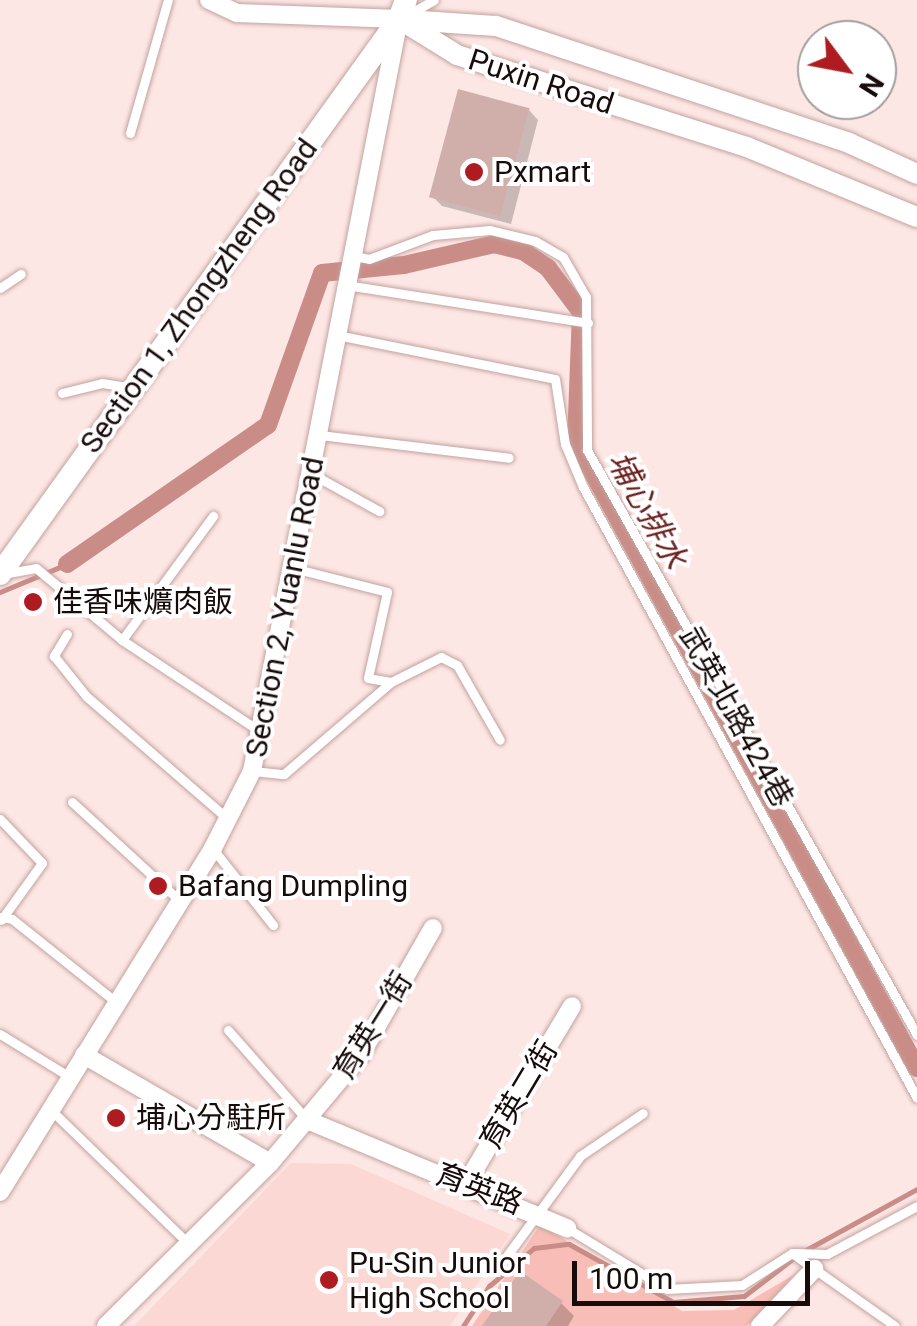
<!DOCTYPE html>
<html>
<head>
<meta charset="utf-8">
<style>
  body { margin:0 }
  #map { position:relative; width:917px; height:1326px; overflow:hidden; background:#fde7e5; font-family:Roboto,"Noto Sans TC",sans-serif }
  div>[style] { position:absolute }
  .built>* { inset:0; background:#fbd8d4 }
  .green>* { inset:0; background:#f8bdb6 }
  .shadow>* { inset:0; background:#0003 }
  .stream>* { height:5px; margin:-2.5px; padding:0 2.5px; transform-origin:2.5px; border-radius:2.5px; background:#ca8c86 }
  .canal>* { height:18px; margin:-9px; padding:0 9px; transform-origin:9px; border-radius:9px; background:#ca8c86 }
  .building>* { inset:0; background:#d0afab; transform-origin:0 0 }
  .roads { filter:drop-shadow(0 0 2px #c3a29e) drop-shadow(0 0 2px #c3a29e) }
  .service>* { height:9px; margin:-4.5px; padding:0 4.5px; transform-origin:4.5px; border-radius:4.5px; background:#fff }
  .minor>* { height:18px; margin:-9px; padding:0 9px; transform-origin:9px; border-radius:9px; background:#fff }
  .tertiary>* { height:20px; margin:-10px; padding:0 10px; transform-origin:10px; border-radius:10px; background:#fff }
  .secondary>* { height:22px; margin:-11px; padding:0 11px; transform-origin:11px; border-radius:11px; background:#fff }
  .dots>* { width:28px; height:28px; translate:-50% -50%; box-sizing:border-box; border:5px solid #fff; border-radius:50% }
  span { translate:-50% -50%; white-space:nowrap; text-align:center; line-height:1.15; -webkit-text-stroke:8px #fff; paint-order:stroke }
  .street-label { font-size:30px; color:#180c0b }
  .poi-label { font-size:30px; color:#180c0b }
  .left { translate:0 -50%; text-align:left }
  .water-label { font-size:32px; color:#6b201e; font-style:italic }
  .north { position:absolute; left:797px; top:20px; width:100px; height:100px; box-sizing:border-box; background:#fff; border:2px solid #a39e9d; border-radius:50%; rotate:122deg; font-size:28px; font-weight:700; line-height:40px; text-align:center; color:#180c0b }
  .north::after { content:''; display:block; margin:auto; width:35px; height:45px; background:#ae1c21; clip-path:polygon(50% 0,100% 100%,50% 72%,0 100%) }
  .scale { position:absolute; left:572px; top:1261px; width:238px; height:45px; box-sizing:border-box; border:5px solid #180c0b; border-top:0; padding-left:12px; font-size:30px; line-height:35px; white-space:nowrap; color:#180c0b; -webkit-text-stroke:8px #fff; paint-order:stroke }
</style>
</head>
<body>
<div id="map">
  <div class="built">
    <div style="clip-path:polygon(291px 1163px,351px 1164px,510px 1234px,450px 1326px,134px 1326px)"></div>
  </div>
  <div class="green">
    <div style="clip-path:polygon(540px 1225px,682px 1311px,734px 1310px,795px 1274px,747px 1326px,472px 1326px)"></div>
  </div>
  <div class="shadow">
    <div style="clip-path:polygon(529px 110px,538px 120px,511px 224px,442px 206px,432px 196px)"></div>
    <div style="clip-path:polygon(561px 1303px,574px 1316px,568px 1326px,485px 1326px)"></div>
  </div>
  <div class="stream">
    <div style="left:0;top:592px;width:73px;rotate:-22.7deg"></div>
    <div style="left:804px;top:1251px;width:129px;rotate:-28.8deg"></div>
    <div style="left:463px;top:1326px;width:48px;rotate:-57deg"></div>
    <div style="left:489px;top:1286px;width:59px;rotate:-40.2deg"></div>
    <div style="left:534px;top:1248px;width:35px;rotate:-7deg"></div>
    <div style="left:569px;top:1244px;width:119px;rotate:29.1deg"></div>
    <div style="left:673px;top:1302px;width:71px;rotate:-4.8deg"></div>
    <div style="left:744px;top:1296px;width:64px;rotate:-37.4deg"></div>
  </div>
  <div class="canal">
    <div style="left:67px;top:564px;width:244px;rotate:-34.7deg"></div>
    <div style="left:268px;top:425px;width:161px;rotate:-70.4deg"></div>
    <div style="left:322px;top:273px;width:82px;rotate:-5.6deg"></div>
    <div style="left:404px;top:265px;width:92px;rotate:-13.1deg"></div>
    <div style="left:494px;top:244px;width:30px;rotate:14deg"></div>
    <div style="left:523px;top:251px;width:30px;rotate:34deg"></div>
    <div style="left:548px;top:268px;width:55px;rotate:53.1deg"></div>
    <div style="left:581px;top:312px;width:130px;rotate:92.2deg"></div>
    <div style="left:576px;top:442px;width:713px;rotate:61.42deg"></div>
  </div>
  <div class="building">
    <div style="left:458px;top:89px;width:74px;height:112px;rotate:15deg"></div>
    <div style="clip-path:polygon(520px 1271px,563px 1301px,546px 1326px,482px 1326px)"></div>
  </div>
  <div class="roads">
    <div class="service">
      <div style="left:406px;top:16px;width:32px;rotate:-30deg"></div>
      <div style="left:130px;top:133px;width:138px;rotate:-74.1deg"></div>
      <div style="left:354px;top:256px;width:15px;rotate:11deg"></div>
      <div style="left:369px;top:259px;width:68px;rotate:-20.6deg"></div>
      <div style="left:433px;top:235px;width:57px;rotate:-5deg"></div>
      <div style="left:490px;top:230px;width:46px;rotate:13.7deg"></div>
      <div style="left:535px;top:241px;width:32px;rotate:30deg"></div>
      <div style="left:563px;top:257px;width:46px;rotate:60.1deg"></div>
      <div style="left:586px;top:297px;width:153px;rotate:89.6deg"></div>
      <div style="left:587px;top:450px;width:672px;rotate:60.57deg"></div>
      <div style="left:346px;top:285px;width:245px;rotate:8.9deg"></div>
      <div style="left:0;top:288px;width:25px;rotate:-34deg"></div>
      <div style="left:337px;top:335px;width:222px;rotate:11.4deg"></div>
      <div style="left:555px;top:379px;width:66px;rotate:81.3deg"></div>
      <div style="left:565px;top:444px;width:47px;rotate:67.3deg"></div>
      <div style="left:583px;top:487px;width:696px;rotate:61.34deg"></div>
      <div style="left:62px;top:393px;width:41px;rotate:-14deg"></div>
      <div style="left:102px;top:383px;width:30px;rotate:9deg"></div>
      <div style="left:320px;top:435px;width:190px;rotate:6.9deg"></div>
      <div style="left:312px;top:474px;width:77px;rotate:28.9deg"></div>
      <div style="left:293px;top:568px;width:97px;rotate:14.3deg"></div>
      <div style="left:387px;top:592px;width:88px;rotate:102.5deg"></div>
      <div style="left:368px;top:678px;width:23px;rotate:10deg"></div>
      <div style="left:8px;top:573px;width:28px;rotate:-10deg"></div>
      <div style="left:36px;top:568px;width:112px;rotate:39.9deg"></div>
      <div style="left:122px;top:640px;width:163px;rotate:33.5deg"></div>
      <div style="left:67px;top:634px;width:26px;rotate:121deg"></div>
      <div style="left:54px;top:656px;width:51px;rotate:51.3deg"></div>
      <div style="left:86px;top:696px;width:188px;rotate:40.9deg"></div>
      <div style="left:122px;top:640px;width:154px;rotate:-53.7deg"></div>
      <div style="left:253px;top:771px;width:31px;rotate:6deg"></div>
      <div style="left:284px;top:774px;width:141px;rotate:-40.7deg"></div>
      <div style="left:391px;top:682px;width:56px;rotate:-26.6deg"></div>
      <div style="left:441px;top:657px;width:18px;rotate:27deg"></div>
      <div style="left:457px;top:665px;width:86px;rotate:60.2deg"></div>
      <div style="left:72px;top:802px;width:145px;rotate:42.5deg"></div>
      <div style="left:0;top:819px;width:61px;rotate:46.3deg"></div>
      <div style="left:42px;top:863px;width:70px;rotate:125.7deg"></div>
      <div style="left:213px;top:849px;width:97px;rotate:51.7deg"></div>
      <div style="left:0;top:917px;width:12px;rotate:9deg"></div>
      <div style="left:12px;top:919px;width:133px;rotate:38.6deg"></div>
      <div style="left:228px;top:1030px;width:120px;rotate:48.7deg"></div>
      <div style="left:0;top:1034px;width:82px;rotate:31.6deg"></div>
      <div style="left:50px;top:1109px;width:192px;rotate:44.2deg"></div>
      <div style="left:567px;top:1228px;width:117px;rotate:31.4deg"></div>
      <div style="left:667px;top:1289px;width:75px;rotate:-3.1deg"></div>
      <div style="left:742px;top:1285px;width:59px;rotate:-32.6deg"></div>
      <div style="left:792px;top:1253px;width:126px;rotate:35.3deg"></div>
      <div style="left:795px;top:1253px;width:32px;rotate:2deg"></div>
      <div style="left:827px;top:1254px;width:102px;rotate:-28.1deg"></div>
      <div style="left:503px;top:1261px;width:130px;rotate:-53.7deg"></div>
      <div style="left:580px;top:1156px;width:76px;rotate:-34.3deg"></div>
    </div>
    <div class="minor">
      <div style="left:84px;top:1055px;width:215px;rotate:30.1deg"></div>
      <div style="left:307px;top:1120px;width:282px;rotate:22.6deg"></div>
      <div style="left:466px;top:1184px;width:207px;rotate:-59.2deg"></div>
      <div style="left:0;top:1192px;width:405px;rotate:-58.2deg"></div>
      <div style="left:213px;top:848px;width:86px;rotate:-63.1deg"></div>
      <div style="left:252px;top:771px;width:766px;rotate:-78.94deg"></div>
      <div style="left:399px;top:19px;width:162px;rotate:-177.9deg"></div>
      <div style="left:237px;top:13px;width:31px;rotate:-155deg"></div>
      <div style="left:106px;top:1326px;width:231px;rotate:-44.8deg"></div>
      <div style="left:270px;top:1163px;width:142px;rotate:-50.1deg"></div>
      <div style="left:361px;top:1054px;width:145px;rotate:-60.3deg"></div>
      <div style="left:760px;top:1326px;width:79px;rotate:-46.5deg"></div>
    </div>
    <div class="tertiary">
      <div style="left:399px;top:19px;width:68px;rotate:31.8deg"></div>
      <div style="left:457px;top:55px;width:304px;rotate:17.6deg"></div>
      <div style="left:747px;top:147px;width:184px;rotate:22.4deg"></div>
      <div style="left:406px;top:20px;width:90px;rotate:3.8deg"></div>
      <div style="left:496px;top:26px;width:372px;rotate:18.3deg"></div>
      <div style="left:849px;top:143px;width:75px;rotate:24.5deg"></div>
    </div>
    <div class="secondary">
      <div style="left:0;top:574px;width:684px;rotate:-54.29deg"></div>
      <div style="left:399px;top:19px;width:20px;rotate:-70deg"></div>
    </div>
  </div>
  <div class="dots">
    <div style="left:474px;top:172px;background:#ae1c21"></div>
    <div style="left:33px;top:602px;background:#ae1c21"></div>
    <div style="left:158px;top:886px;background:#ae1c21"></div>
    <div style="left:116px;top:1118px;background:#ae1c21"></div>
    <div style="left:329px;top:1280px;background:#ae1c21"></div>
  </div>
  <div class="street-label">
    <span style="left:541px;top:82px;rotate:18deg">Puxin Road</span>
    <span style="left:199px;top:296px;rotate:-54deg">Section 1, Zhongzheng Road</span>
    <span style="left:285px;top:607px;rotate:-79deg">Section 2, Yuanlu Road</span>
    <span style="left:736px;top:717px;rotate:61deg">武英北路424巷</span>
    <span style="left:373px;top:1026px;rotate:-58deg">育英一街</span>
    <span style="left:519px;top:1095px;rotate:-59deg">育英二街</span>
    <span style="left:479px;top:1189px;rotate:21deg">育英路</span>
  </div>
  <div class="poi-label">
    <span class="left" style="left:494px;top:172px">Pxmart</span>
    <span class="left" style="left:53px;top:602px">佳香味爌肉飯</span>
    <span class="left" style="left:178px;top:886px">Bafang Dumpling</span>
    <span class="left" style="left:136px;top:1118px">埔心分駐所</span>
    <span class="left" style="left:349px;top:1280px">Pu-Sin Junior<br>High School</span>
  </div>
  <div class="water-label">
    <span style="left:647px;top:510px;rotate:61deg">埔心排水</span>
  </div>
  <div class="north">N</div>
  <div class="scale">100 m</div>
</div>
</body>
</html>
